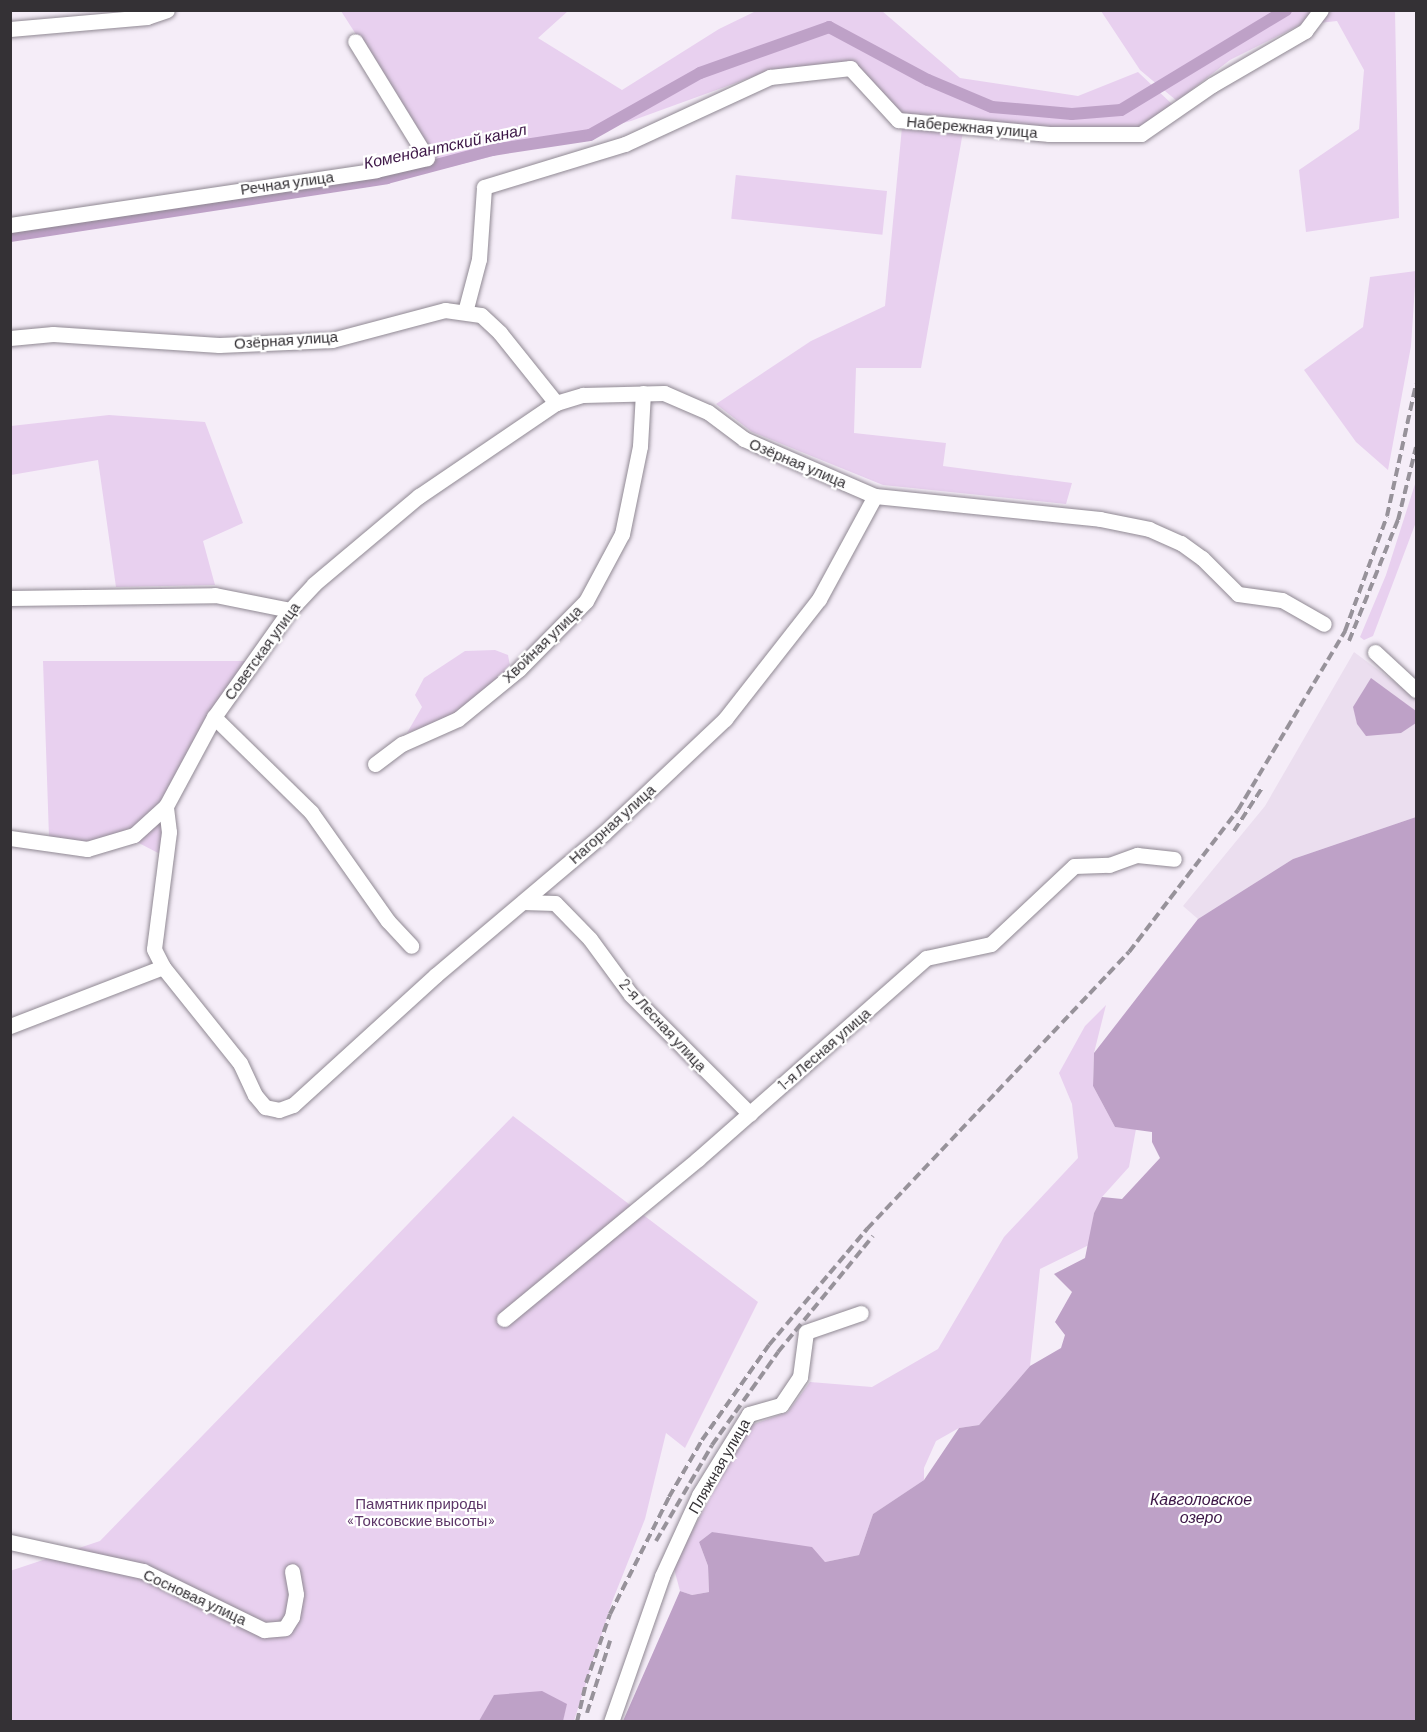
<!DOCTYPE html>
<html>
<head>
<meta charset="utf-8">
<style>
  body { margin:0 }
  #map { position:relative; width:1427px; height:1732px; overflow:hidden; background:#f5edf8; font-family:Barlow,sans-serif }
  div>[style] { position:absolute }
  .built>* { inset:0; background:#ebdeef }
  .green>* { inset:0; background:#e8d0ef; transform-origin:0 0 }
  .water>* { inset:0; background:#bea1c7 }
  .canal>* { height:12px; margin:-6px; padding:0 6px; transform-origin:6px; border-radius:6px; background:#bea1c7 }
  .roads { filter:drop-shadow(0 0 2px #908993) drop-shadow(0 0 2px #908993) }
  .minor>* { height:15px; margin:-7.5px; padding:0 7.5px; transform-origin:7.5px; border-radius:7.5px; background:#fff }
  .rail>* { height:4px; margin-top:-2px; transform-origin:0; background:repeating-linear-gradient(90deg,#97929a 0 9px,transparent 0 13.5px) }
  span { translate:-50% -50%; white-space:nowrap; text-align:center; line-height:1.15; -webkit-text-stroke:4.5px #fff; paint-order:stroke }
  .street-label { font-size:15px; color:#343135 }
  .park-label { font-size:15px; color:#5c3567 }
  .water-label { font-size:16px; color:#3d1747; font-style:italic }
  .frame { position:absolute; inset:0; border:12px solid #343135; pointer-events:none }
</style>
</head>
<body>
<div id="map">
  <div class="built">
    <div style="clip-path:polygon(1354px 652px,1416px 698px,1416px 817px,1293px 859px,1198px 919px,1183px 906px,1265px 806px)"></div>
  </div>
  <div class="green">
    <div style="clip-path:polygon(341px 11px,568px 11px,538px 38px,622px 90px,719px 29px,756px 11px,882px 11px,960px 78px,1078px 96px,1138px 72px,1173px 105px,1139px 128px,1049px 128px,902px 116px,851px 62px,769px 71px,631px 121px,442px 169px)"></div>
    <div style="clip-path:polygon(1101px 11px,1395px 11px,1399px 218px,1306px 232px,1299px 170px,1359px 129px,1364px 70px,1337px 21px,1300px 25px,1230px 60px,1177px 101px,1140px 70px)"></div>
    <div style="clip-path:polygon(902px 127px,963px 132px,921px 368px,856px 368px,854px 433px,946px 443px,943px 466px,1072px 483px,1066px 504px,883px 485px,752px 432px,716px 404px,811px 341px,885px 306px)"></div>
    <div style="left:887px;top:191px;width:44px;height:152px;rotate:96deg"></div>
    <div style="clip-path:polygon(1416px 271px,1411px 346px,1388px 470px,1356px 442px,1304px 370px,1363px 327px,1370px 277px)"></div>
    <div style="clip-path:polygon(109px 415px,205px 422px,243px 523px,203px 541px,215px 585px,116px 587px,98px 460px,11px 475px,11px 426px)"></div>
    <div style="clip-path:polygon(1416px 481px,1416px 522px,1373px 636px,1364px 640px,1360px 637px,1386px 575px)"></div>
    <div style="clip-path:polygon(495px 650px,508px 655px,510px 666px,504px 675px,455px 716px,407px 733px,422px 707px,415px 695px,424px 678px,465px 651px)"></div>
    <div style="clip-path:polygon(43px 661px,248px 661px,188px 750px,162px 855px,133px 840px,87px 845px,49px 837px)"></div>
    <div style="clip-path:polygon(1106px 1005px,1094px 1053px,1093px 1086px,1115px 1127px,1136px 1129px,1129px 1167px,1102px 1197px,1094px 1213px,1089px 1245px,1040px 1269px,1030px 1366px,979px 1425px,959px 1428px,936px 1441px,924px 1468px,924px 1480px,873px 1514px,859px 1555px,825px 1562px,712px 1532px,699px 1542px,708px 1566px,709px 1592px,692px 1595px,680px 1591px,673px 1565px,751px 1425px,788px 1412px,810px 1382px,872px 1387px,938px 1349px,1004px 1237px,1078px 1158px,1072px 1104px,1059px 1073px,1085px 1026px)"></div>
    <div style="clip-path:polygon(513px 1116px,758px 1302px,685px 1448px,666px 1433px,645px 1519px,612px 1602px,574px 1721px,11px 1721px,10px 1571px,100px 1541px)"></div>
  </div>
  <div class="water">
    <div style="clip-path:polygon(1371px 678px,1416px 711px,1416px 723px,1401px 733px,1366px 736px,1357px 724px,1353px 707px)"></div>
    <div style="clip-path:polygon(1416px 817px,1416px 1721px,623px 1721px,680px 1591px,692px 1595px,709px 1592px,708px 1566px,699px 1542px,712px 1532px,812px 1547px,825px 1562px,859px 1555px,873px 1514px,924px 1480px,959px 1428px,979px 1425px,1030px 1366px,1061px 1348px,1065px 1335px,1055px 1322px,1072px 1292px,1054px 1274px,1085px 1258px,1094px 1213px,1102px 1197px,1122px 1199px,1160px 1158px,1152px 1142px,1152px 1132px,1115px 1127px,1093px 1086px,1094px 1053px,1198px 919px,1293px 859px)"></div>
    <div style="clip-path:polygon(542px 1691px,567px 1704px,563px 1721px,479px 1721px,494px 1695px)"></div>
  </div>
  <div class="canal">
    <div style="left:10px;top:236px;width:381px;rotate:-8.7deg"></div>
    <div style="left:387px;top:178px;width:109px;rotate:-14.9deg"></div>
    <div style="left:492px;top:150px;width:99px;rotate:-8.7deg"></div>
    <div style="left:590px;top:135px;width:126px;rotate:-29.4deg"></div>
    <div style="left:700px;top:73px;width:137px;rotate:-19.6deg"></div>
    <div style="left:829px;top:27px;width:112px;rotate:28.2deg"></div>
    <div style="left:928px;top:80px;width:69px;rotate:22.9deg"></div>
    <div style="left:992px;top:107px;width:80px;rotate:5deg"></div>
    <div style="left:1072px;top:114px;width:49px;rotate:-4.7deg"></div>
    <div style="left:1121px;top:110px;width:193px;rotate:-31.2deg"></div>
  </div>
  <div class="roads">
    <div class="minor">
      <div style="left:10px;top:29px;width:138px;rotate:-5deg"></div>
      <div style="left:147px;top:17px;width:21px;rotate:-19deg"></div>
      <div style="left:10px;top:225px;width:370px;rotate:-8.5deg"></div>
      <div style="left:376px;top:170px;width:52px;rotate:-13.2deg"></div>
      <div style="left:427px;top:158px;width:137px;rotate:-121.6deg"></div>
      <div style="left:465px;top:312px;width:55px;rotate:-75.2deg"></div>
      <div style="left:479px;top:259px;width:72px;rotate:-86deg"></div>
      <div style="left:484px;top:187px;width:147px;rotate:-17deg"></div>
      <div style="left:625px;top:144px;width:160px;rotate:-24.8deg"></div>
      <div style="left:770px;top:77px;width:81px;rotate:-6.4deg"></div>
      <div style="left:850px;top:68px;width:71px;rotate:47.3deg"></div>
      <div style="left:898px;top:120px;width:152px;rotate:5.3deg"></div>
      <div style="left:1049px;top:134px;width:92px"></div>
      <div style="left:1141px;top:134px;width:86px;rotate:-34.6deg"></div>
      <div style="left:1212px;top:85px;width:108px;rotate:-30.1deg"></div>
      <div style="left:1305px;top:31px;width:26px;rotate:-53deg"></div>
      <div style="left:10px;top:338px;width:43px;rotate:-5.3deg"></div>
      <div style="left:53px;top:334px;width:166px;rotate:3.8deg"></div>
      <div style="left:219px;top:345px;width:69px;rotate:-2.5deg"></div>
      <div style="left:288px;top:342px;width:44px;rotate:-2.6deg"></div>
      <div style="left:332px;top:340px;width:117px;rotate:-14.9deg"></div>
      <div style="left:445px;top:310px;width:36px;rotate:8deg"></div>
      <div style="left:481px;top:315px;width:26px;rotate:43deg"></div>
      <div style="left:500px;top:333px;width:90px;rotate:51.3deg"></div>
      <div style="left:556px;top:403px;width:28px;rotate:-17deg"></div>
      <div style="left:583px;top:395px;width:81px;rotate:-1.4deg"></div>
      <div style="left:664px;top:393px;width:48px;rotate:23.4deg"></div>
      <div style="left:708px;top:412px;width:45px;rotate:36.9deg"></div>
      <div style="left:744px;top:439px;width:143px;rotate:23.5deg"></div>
      <div style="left:875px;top:496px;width:226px;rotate:5.8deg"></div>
      <div style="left:1100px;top:519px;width:50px;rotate:11.5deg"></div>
      <div style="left:1149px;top:529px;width:35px;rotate:24deg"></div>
      <div style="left:1181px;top:543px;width:26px;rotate:36deg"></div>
      <div style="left:1202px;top:558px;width:51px;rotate:45deg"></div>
      <div style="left:1238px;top:594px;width:44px;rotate:7.8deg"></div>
      <div style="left:1282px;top:600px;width:48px;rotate:29.7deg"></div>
      <div style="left:10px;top:598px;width:205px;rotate:-0.8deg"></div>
      <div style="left:215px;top:595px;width:76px;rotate:11.3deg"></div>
      <div style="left:1375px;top:652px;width:56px;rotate:42.8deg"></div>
      <div style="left:214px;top:717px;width:136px;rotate:44.4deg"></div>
      <div style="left:311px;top:812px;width:133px;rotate:54.8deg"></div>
      <div style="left:388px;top:921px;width:34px;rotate:47deg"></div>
      <div style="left:375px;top:764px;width:34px;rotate:-37deg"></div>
      <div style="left:402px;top:744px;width:61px;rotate:-24.1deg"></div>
      <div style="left:458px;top:719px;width:79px;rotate:-39.3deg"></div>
      <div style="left:519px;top:669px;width:95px;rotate:-45.4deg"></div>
      <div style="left:586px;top:601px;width:76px;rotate:-61.8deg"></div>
      <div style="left:622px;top:534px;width:90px;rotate:-78.4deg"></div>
      <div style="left:640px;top:446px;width:53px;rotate:-86.8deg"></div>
      <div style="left:10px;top:838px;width:78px;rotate:8.1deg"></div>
      <div style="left:87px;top:849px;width:49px;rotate:-16.6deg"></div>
      <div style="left:134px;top:835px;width:43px;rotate:-42.2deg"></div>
      <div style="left:166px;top:806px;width:101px;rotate:-61.7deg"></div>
      <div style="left:214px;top:717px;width:131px;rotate:-54.6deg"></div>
      <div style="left:290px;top:610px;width:35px;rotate:-47deg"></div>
      <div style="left:314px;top:584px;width:137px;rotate:-40deg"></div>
      <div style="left:419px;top:496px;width:166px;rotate:-34.2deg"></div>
      <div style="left:523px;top:902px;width:32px;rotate:2deg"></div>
      <div style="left:555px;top:903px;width:50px;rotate:45.8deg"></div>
      <div style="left:590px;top:939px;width:69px;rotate:53.8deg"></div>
      <div style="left:631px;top:995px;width:168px;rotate:45deg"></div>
      <div style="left:163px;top:967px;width:20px;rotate:-117deg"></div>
      <div style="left:154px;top:949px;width:118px;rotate:-82.7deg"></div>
      <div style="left:169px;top:832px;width:26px;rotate:-97deg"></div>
      <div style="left:10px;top:1026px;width:164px;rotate:-21.1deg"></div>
      <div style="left:163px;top:967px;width:123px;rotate:51.3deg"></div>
      <div style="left:240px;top:1063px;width:35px;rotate:65deg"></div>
      <div style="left:255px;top:1095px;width:16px;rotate:50deg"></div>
      <div style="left:265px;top:1107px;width:14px;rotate:12deg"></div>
      <div style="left:279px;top:1110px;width:15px;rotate:-20deg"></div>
      <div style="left:293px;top:1105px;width:193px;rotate:-42.3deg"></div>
      <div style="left:436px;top:975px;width:219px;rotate:-40.2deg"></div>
      <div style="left:603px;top:834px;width:168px;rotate:-43.3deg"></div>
      <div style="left:725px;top:719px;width:152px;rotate:-51.9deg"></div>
      <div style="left:819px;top:599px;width:117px;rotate:-61.5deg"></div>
      <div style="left:504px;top:1319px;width:251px;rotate:-39.5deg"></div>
      <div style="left:698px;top:1159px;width:304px;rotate:-41.4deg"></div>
      <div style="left:926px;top:958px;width:66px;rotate:-12.2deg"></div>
      <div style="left:991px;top:944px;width:114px;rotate:-43.2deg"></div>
      <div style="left:1074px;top:866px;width:35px;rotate:-2deg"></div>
      <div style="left:1109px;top:865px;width:30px;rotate:-20deg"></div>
      <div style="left:1137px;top:855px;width:37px;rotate:6deg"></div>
      <div style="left:10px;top:1542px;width:136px;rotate:12.3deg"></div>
      <div style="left:143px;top:1571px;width:135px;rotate:26deg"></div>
      <div style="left:264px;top:1630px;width:21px;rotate:-5deg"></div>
      <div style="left:285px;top:1628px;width:13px;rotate:-58deg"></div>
      <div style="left:292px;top:1617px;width:23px;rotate:-80deg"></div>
      <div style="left:296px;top:1594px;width:23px;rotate:-100deg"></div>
      <div style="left:611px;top:1722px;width:155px;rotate:-70.7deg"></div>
      <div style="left:662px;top:1576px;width:89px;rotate:-65.4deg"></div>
      <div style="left:699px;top:1495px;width:95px;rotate:-58.3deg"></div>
      <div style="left:749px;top:1414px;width:33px;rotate:-16deg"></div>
      <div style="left:781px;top:1405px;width:34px;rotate:-56deg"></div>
      <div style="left:800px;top:1377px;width:45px;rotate:-82.4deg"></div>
      <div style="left:806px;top:1332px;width:58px;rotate:-19.1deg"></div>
    </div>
  </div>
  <div class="rail">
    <div style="left:1349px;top:641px;width:131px;rotate:-68deg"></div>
    <div style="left:1398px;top:520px;width:75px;rotate:-76.1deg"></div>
    <div style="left:1234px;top:831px;width:51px;rotate:-56.9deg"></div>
    <div style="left:656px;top:1541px;width:111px;rotate:-59.7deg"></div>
    <div style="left:712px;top:1445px;width:114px;rotate:-54.6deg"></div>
    <div style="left:778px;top:1352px;width:150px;rotate:-50.7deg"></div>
    <div style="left:587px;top:1713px;width:76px;rotate:-72.3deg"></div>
    <div style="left:577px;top:1722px;width:40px;rotate:-77deg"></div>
    <div style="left:586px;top:1683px;width:73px;rotate:-70.8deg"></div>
    <div style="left:610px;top:1614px;width:131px;rotate:-63.2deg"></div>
    <div style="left:669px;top:1497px;width:66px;rotate:-59.9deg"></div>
    <div style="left:702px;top:1440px;width:116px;rotate:-54.8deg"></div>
    <div style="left:769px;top:1345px;width:152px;rotate:-49.8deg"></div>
    <div style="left:867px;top:1229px;width:381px;rotate:-46.6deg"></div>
    <div style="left:1129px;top:952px;width:179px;rotate:-52.5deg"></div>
    <div style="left:1238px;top:810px;width:209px;rotate:-59.1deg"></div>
    <div style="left:1345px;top:631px;width:122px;rotate:-69.9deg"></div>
    <div style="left:1387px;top:516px;width:135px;rotate:-77.6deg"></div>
  </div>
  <div class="street-label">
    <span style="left:972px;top:127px;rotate:5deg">Набережная улица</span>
    <span style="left:287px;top:183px;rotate:-8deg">Речная улица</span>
    <span style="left:286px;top:340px;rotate:-4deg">Озёрная улица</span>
    <span style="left:798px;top:463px;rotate:23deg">Озёрная улица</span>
    <span style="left:542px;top:644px;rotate:-44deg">Хвойная улица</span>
    <span style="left:262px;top:651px;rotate:-54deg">Советская улица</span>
    <span style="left:612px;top:824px;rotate:-42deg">Нагорная улица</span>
    <span style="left:663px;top:1025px;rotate:47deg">2-я Лесная улица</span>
    <span style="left:824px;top:1049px;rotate:-41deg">1-я Лесная улица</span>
    <span style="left:719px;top:1466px;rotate:-60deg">Пляжная улица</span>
    <span style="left:195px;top:1597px;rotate:25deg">Сосновая улица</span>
  </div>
  <div class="park-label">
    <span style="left:421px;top:1512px">Памятник природы<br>«Токсовские высоты»</span>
  </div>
  <div class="water-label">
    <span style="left:445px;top:146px;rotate:-12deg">Комендантский канал</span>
    <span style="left:1201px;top:1508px">Кавголовское<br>озеро</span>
  </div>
  <div class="frame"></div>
</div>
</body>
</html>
